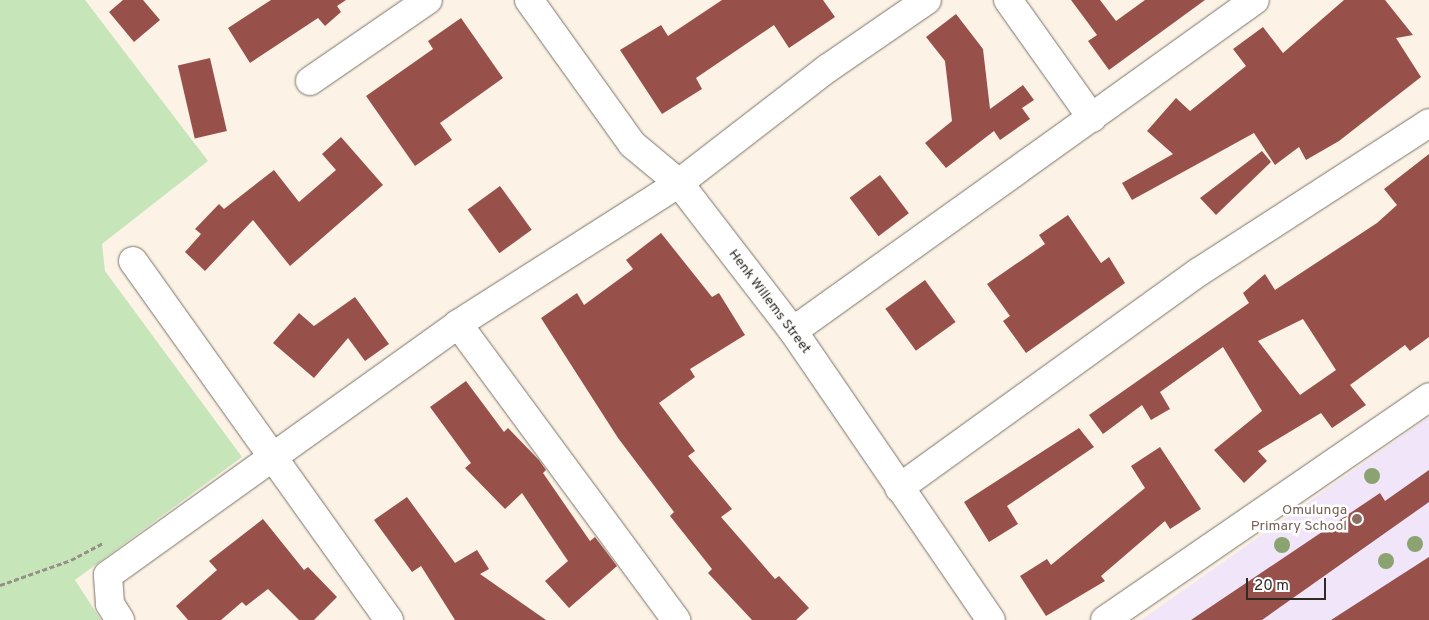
<!DOCTYPE html>
<html>
<head>
<meta charset="utf-8">
<style>
  body { margin:0 }
  #map { position:relative; width:1429px; height:620px; overflow:hidden; background:#fcf3e6; font-family:Overpass,sans-serif }
  div>[style] { position:absolute }
  .education>* { inset:0; background:#f1e5f9 }
  .green>* { inset:0; background:#c6e6ba }
  .building>* { inset:0; background:#97514a; transform-origin:0 0 }
  .path>* { height:3px; margin-top:-1.5px; transform-origin:0; background:repeating-linear-gradient(90deg,#958f86 0 5px,transparent 0 7.5px) }
  .roads { filter:drop-shadow(0 0 1px #7b7368) drop-shadow(0 0 1px #7b7368) }
  .street>* { height:28px; margin:-14px; padding:0 14px; transform-origin:14px; border-radius:14px; background:#fff }
  .trees>* { width:16px; height:16px; margin:-8px; border-radius:50%; background:#8aa370 }
  .dots>* { width:14px; height:14px; translate:-50% -50%; box-sizing:border-box; border:2px solid #fff; border-radius:50% }
  span { translate:-50% -50%; white-space:nowrap; text-align:center; line-height:1.15; -webkit-text-stroke:5px #fff; paint-order:stroke }
  .street-label { font-size:14px; color:#2e2b26 }
  .education-label { font-size:14px; color:#785e54 }
  .right { translate:-100% -50%; text-align:right }
  .scale { position:absolute; left:1246px; top:578px; width:80px; height:22px; box-sizing:border-box; border:2px solid #2e2b26; border-top:0; padding-left:6px; font-size:15px; line-height:18px; white-space:nowrap; color:#2e2b26; -webkit-text-stroke:4px #fff; paint-order:stroke }
</style>
</head>
<body>
<div id="map">
  <div class="education">
    <div style="clip-path:polygon(1429px 417px,1429px 620px,1141px 620px)"></div>
  </div>
  <div class="green">
    <div style="clip-path:polygon(0 0,85px 0,208px 161px,102px 244px,105px 271px,242px 457px,75px 580px,101px 620px,0 620px)"></div>
  </div>
  <div class="building">
    <div style="clip-path:polygon(123px 0,143px 0,160px 20px,134px 42px,109px 12px)"></div>
    <div style="clip-path:polygon(271px 0,346px 0,337px 6px,341px 12px,325px 26px,318px 18px,250px 63px,228px 28px)"></div>
    <div style="clip-path:polygon(722px 0,823px 0,835px 17px,789px 48px,774px 25px,696px 78px,702px 89px,662px 114px,620px 50px,661px 25px,668px 36px)"></div>
    <div style="clip-path:polygon(1071px 0,1100px 0,1116px 21px,1145px 0,1205px 0,1109px 70px,1088px 41px,1097px 35px)"></div>
    <div style="clip-path:polygon(1344px 0,1385px 0,1413px 35px,1396px 38px,1421px 77px,1339px 141px,1306px 160px,1299px 147px,1275px 165px,1254px 133px,1132px 200px,1122px 183px,1173px 154px,1147px 131px,1176px 98px,1190px 111px,1246px 66px,1233px 49px,1263px 27px,1283px 53px)"></div>
    <div style="clip-path:polygon(956px 14px,983px 49px,990px 109px,1023px 85px,1034px 100px,1022px 108px,1030px 119px,1000px 140px,994px 131px,946px 168px,925px 143px,952px 121px,945px 61px,926px 37px)"></div>
    <div style="clip-path:polygon(461px 18px,503px 78px,440px 123px,452px 140px,415px 166px,366px 96px,433px 49px,428px 41px)"></div>
    <div style="left:210px;top:58px;width:75px;height:33px;rotate:77deg"></div>
    <div style="clip-path:polygon(341px 137px,383px 185px,290px 266px,253px 220px,205px 271px,185px 252px,201px 234px,195px 229px,219px 204px,224px 209px,274px 170px,299px 202px,336px 170px,322px 154px)"></div>
    <div style="clip-path:polygon(1262px 151px,1271px 162px,1216px 215px,1200px 198px)"></div>
    <div style="clip-path:polygon(evenodd,1429px 154px,1429px 337px,1410px 351px,1405px 345px,1350px 385px,1366px 405px,1332px 428px,1321px 413px,1258px 451px,1267px 461px,1244px 483px,1214px 450px,1262px 411px,1223px 347px,1160px 392px,1170px 409px,1151px 420px,1142px 405px,1103px 434px,1089px 415px,1249px 303px,1243px 293px,1265px 274px,1275px 290px,1377px 223px,1397px 205px,1384px 189px,1429px 154px,1303px 319px,1336px 370px,1300px 395px,1258px 341px,1303px 319px)"></div>
    <div style="left:880px;top:175px;width:48px;height:38px;rotate:53deg"></div>
    <div style="left:500px;top:186px;width:54px;height:40px;rotate:54deg"></div>
    <div style="clip-path:polygon(1068px 215px,1101px 263px,1109px 257px,1125px 283px,1026px 353px,1003px 321px,1010px 316px,987px 284px,1045px 244px,1039px 235px)"></div>
    <div style="clip-path:polygon(661px 233px,712px 297px,719px 293px,745px 335px,690px 369px,695px 377px,659px 403px,695px 451px,688px 456px,732px 509px,721px 517px,775px 579px,779px 576px,809px 608px,796px 620px,752px 620px,708px 573px,712px 569px,670px 516px,674px 512px,618px 438px,541px 318px,577px 293px,584px 305px,633px 269px,626px 260px)"></div>
    <div style="left:925px;top:280px;width:52px;height:49px;rotate:54deg"></div>
    <div style="clip-path:polygon(355px 297px,389px 344px,365px 361px,348px 338px,314px 378px,273px 343px,299px 313px,314px 326px)"></div>
    <div style="clip-path:polygon(466px 381px,504px 432px,508px 428px,539px 460px,546px 470px,543px 473px,590px 541px,595px 537px,617px 566px,569px 608px,545px 581px,568px 561px,522px 493px,505px 509px,465px 468px,471px 463px,430px 407px)"></div>
    <div style="clip-path:polygon(1079px 428px,1094px 447px,1007px 506px,1018px 524px,989px 542px,964px 502px)"></div>
    <div style="clip-path:polygon(1160px 447px,1201px 509px,1170px 529px,1165px 521px,1101px 576px,1105px 581px,1046px 616px,1020px 576px,1047px 559px,1051px 565px,1145px 488px,1131px 466px)"></div>
    <div style="clip-path:polygon(1429px 470px,1429px 502px,1262px 620px,1191px 620px,1380px 493px,1385px 501px)"></div>
    <div style="clip-path:polygon(407px 497px,455px 563px,477px 550px,489px 569px,480px 574px,546px 620px,455px 620px,421px 566px,412px 572px,374px 520px)"></div>
    <div style="clip-path:polygon(263px 519px,304px 570px,308px 567px,337px 597px,314px 620px,299px 620px,268px 589px,246px 606px,242px 602px,221px 620px,188px 620px,176px 606px,217px 570px,209px 561px)"></div>
    <div style="clip-path:polygon(1429px 557px,1429px 620px,1331px 620px)"></div>
  </div>
  <div class="path">
    <div style="left:0;top:585px;width:75px;rotate:-19.4deg"></div>
    <div style="left:71px;top:560px;width:36px;rotate:-28deg"></div>
  </div>
  <div class="roads">
    <div class="street">
      <div style="left:529px;top:0;width:177px;rotate:54.4deg"></div>
      <div style="left:632px;top:144px;width:61px;rotate:39.7deg"></div>
      <div style="left:679px;top:183px;width:187px;rotate:52.4deg"></div>
      <div style="left:793px;top:331px;width:350px;rotate:55.6deg"></div>
      <div style="left:1008px;top:0;width:145px;rotate:54.6deg"></div>
      <div style="left:310px;top:81px;width:143px;rotate:-34.5deg"></div>
      <div style="left:133px;top:261px;width:441px;rotate:54.5deg"></div>
      <div style="left:458px;top:324px;width:368px;rotate:53.6deg"></div>
      <div style="left:793px;top:331px;width:568px;rotate:-35.62deg"></div>
      <div style="left:899px;top:488px;width:370px;rotate:-35.8deg"></div>
      <div style="left:1199px;top:272px;width:274px;rotate:-32.9deg"></div>
      <div style="left:120px;top:620px;width:19px;rotate:-122deg"></div>
      <div style="left:110px;top:604px;width:29px;rotate:-94deg"></div>
      <div style="left:108px;top:575px;width:431px;rotate:-35.6deg"></div>
      <div style="left:458px;top:324px;width:262px;rotate:-32.5deg"></div>
      <div style="left:679px;top:183px;width:188px;rotate:-37.7deg"></div>
      <div style="left:828px;top:68px;width:120px;rotate:-34.5deg"></div>
      <div style="left:1105px;top:620px;width:393px;rotate:-34.5deg"></div>
    </div>
  </div>
  <div class="trees">
    <div style="left:1372px;top:476px"></div>
    <div style="left:1415px;top:544px"></div>
    <div style="left:1282px;top:545px"></div>
    <div style="left:1386px;top:561px"></div>
  </div>
  <div class="dots">
    <div style="left:1357px;top:519px;background:#8d6e63"></div>
  </div>
  <div class="street-label">
    <span style="left:769px;top:302px;rotate:53deg">Henk Willems Street</span>
  </div>
  <div class="education-label">
    <span class="right" style="left:1347px;top:519px">Omulunga<br>Primary School</span>
  </div>
  <div class="scale">20 m</div>
</div>
</body>
</html>
